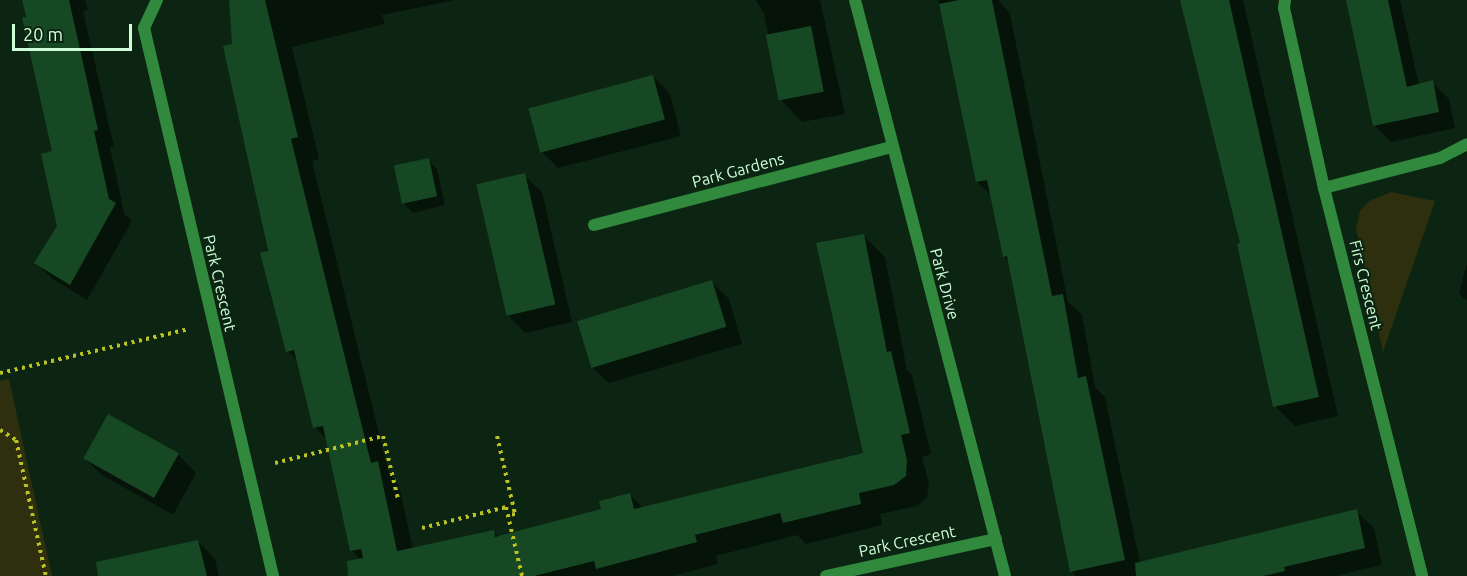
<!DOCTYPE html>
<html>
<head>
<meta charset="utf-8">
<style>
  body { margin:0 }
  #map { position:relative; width:1467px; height:576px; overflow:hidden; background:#0c2512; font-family:Ubuntu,sans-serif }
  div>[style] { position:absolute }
  .green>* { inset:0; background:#2d2f0e }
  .shadow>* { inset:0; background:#0007 }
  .building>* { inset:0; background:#164824; transform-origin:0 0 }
  .path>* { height:4px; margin-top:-2px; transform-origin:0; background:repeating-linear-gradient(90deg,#bcc221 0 3px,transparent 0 7.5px) }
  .service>* { height:12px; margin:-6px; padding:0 6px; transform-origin:6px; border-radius:6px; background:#31893d }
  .minor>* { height:12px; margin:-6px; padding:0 6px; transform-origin:6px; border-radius:6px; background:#31893d }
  span { translate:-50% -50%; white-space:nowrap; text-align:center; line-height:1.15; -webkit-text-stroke:4.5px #0c2512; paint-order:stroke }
  .street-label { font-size:16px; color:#cfffd9 }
  .scale { position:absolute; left:12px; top:24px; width:120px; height:27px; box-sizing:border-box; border:3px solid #cfffd9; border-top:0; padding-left:8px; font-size:18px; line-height:21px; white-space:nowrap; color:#cfffd9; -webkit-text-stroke:4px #0c2512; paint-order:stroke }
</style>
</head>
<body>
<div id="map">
  <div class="green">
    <div style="clip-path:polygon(1391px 192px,1435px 201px,1383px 352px,1356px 228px,1360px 211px,1369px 201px)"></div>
    <div style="clip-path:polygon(9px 379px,52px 576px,0 576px,0 381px)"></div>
  </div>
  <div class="shadow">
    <div style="clip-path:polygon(22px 0,85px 0,88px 10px,83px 11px,114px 147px,110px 147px,124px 213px,132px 221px,87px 300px,53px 279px,36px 263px,59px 226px,54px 152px)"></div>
    <div style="clip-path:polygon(237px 0,455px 0,382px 15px,385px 24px,292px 47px,319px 159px,312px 161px,389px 474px,399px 485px,413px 549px,493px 532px,499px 537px,603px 510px,630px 495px,643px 508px,865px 454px,863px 235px,885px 257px,907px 370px,912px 375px,931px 454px,922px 457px,929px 483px,927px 498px,917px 506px,880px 514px,882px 525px,806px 544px,797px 535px,716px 556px,718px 564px,672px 576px,368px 576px,366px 565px,351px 550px,328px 441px,315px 427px,298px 362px,288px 351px,252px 178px,256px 177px,234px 45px)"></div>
    <div style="clip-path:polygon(756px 0,820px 0,845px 114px,802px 122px,781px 100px,764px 14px)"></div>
    <div style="clip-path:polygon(938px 0,999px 0,1010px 14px,1068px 302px,1082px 315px,1095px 387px,1105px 397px,1140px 563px,1356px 511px,1374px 528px,1382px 565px,1335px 576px,1076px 576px,1072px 571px,1010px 262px,1004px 256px,992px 196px,977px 182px)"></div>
    <div style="clip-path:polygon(1182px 0,1243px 0,1338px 416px,1295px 426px,1275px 406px,1242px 244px)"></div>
    <div style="clip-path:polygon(1347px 0,1400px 0,1419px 85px,1432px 82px,1449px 99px,1455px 128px,1391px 142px,1374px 125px)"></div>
    <div style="clip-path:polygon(653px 76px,670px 94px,681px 136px,558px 168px,541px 151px)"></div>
    <div style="clip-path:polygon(428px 160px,437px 169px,445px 205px,413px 213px,404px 204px)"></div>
    <div style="clip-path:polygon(524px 175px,542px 192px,572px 322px,525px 333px,508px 315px)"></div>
    <div style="clip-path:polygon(1466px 266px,1467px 266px,1467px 301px,1459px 294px)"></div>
    <div style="clip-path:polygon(712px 282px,729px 299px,742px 344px,609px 383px,591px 366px)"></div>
    <div style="clip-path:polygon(108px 416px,179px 455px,196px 473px,173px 515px,102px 475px,84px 458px)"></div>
    <div style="clip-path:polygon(198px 541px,215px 559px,219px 576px,156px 576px)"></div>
  </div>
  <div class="building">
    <div style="clip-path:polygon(22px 0,69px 0,98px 130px,94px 131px,109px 199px,116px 203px,70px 285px,34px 263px,57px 226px,41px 154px,52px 151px,22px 18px,26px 17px)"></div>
    <div style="clip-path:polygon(229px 0,265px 0,298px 137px,291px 139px,371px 463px,378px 461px,397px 551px,494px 530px,495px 537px,601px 509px,599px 501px,630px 493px,634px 509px,863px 453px,816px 243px,864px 234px,887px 352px,891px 351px,910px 433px,901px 435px,907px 460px,906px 476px,894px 485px,859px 493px,861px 504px,783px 523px,780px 513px,695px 535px,697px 542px,596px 569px,594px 561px,534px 576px,348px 576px,347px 561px,363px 558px,361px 549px,350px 551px,323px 426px,313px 428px,294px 350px,286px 352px,260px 253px,268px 251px,223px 46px,232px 44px)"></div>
    <div style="clip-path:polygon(959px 0,992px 0,1052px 296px,1063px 294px,1078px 378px,1086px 376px,1125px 560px,1070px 572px,1007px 256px,1003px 257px,987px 180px,976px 182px,939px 4px)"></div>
    <div style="clip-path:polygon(1180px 0,1229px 0,1319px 397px,1273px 407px,1237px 244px,1240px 243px)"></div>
    <div style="clip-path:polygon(1346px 0,1388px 0,1407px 87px,1433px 80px,1439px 112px,1373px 126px)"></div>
    <div style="left:811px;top:26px;width:67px;height:46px;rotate:79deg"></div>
    <div style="left:653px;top:75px;width:46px;height:129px;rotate:75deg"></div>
    <div style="left:429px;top:158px;width:39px;height:36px;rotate:78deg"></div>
    <div style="left:525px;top:173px;width:135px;height:50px;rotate:77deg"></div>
    <div style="left:712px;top:280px;width:49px;height:141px;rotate:73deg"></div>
    <div style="left:108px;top:414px;width:81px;height:51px;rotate:29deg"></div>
    <div style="clip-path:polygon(1357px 509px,1365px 548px,1284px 567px,1285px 571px,1263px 576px,1136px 576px,1135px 563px)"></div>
    <div style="clip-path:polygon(198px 540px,207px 576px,98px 576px,96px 562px)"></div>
  </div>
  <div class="path">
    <div style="left:0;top:373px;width:194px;rotate:-13.1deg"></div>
    <div style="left:0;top:430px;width:19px;rotate:32deg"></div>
    <div style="left:16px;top:440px;width:139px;rotate:77.6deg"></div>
    <div style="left:497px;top:436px;width:80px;rotate:77deg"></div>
    <div style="left:515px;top:514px;width:7px;rotate:172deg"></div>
    <div style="left:275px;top:463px;width:111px;rotate:-14deg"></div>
    <div style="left:383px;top:436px;width:65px;rotate:76.6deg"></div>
    <div style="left:422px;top:528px;width:87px;rotate:-14deg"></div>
    <div style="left:506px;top:507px;width:71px;rotate:76.9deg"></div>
  </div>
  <div class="service">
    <div style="left:1324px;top:188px;width:120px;rotate:-14.5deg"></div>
    <div style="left:1440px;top:158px;width:30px;rotate:-27deg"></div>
  </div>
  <div class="minor">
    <div style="left:157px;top:0;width:31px;rotate:115deg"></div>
    <div style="left:144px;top:28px;width:563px;rotate:76.75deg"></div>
    <div style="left:855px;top:0;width:595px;rotate:75.4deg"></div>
    <div style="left:1285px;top:0;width:8px;rotate:97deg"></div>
    <div style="left:1284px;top:8px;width:184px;rotate:77.5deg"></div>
    <div style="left:1324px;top:188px;width:400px;rotate:75.8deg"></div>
    <div style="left:594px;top:225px;width:307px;rotate:-14.7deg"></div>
    <div style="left:826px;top:576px;width:174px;rotate:-12.3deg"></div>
  </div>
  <div class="street-label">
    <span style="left:738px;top:170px;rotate:-15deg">Park Gardens</span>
    <span style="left:220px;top:283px;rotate:77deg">Park Crescent</span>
    <span style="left:945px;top:284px;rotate:75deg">Park Drive</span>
    <span style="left:1366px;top:285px;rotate:76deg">Firs Crescent</span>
    <span style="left:907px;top:541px;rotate:-12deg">Park Crescent</span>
  </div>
  <div class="scale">20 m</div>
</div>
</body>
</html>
